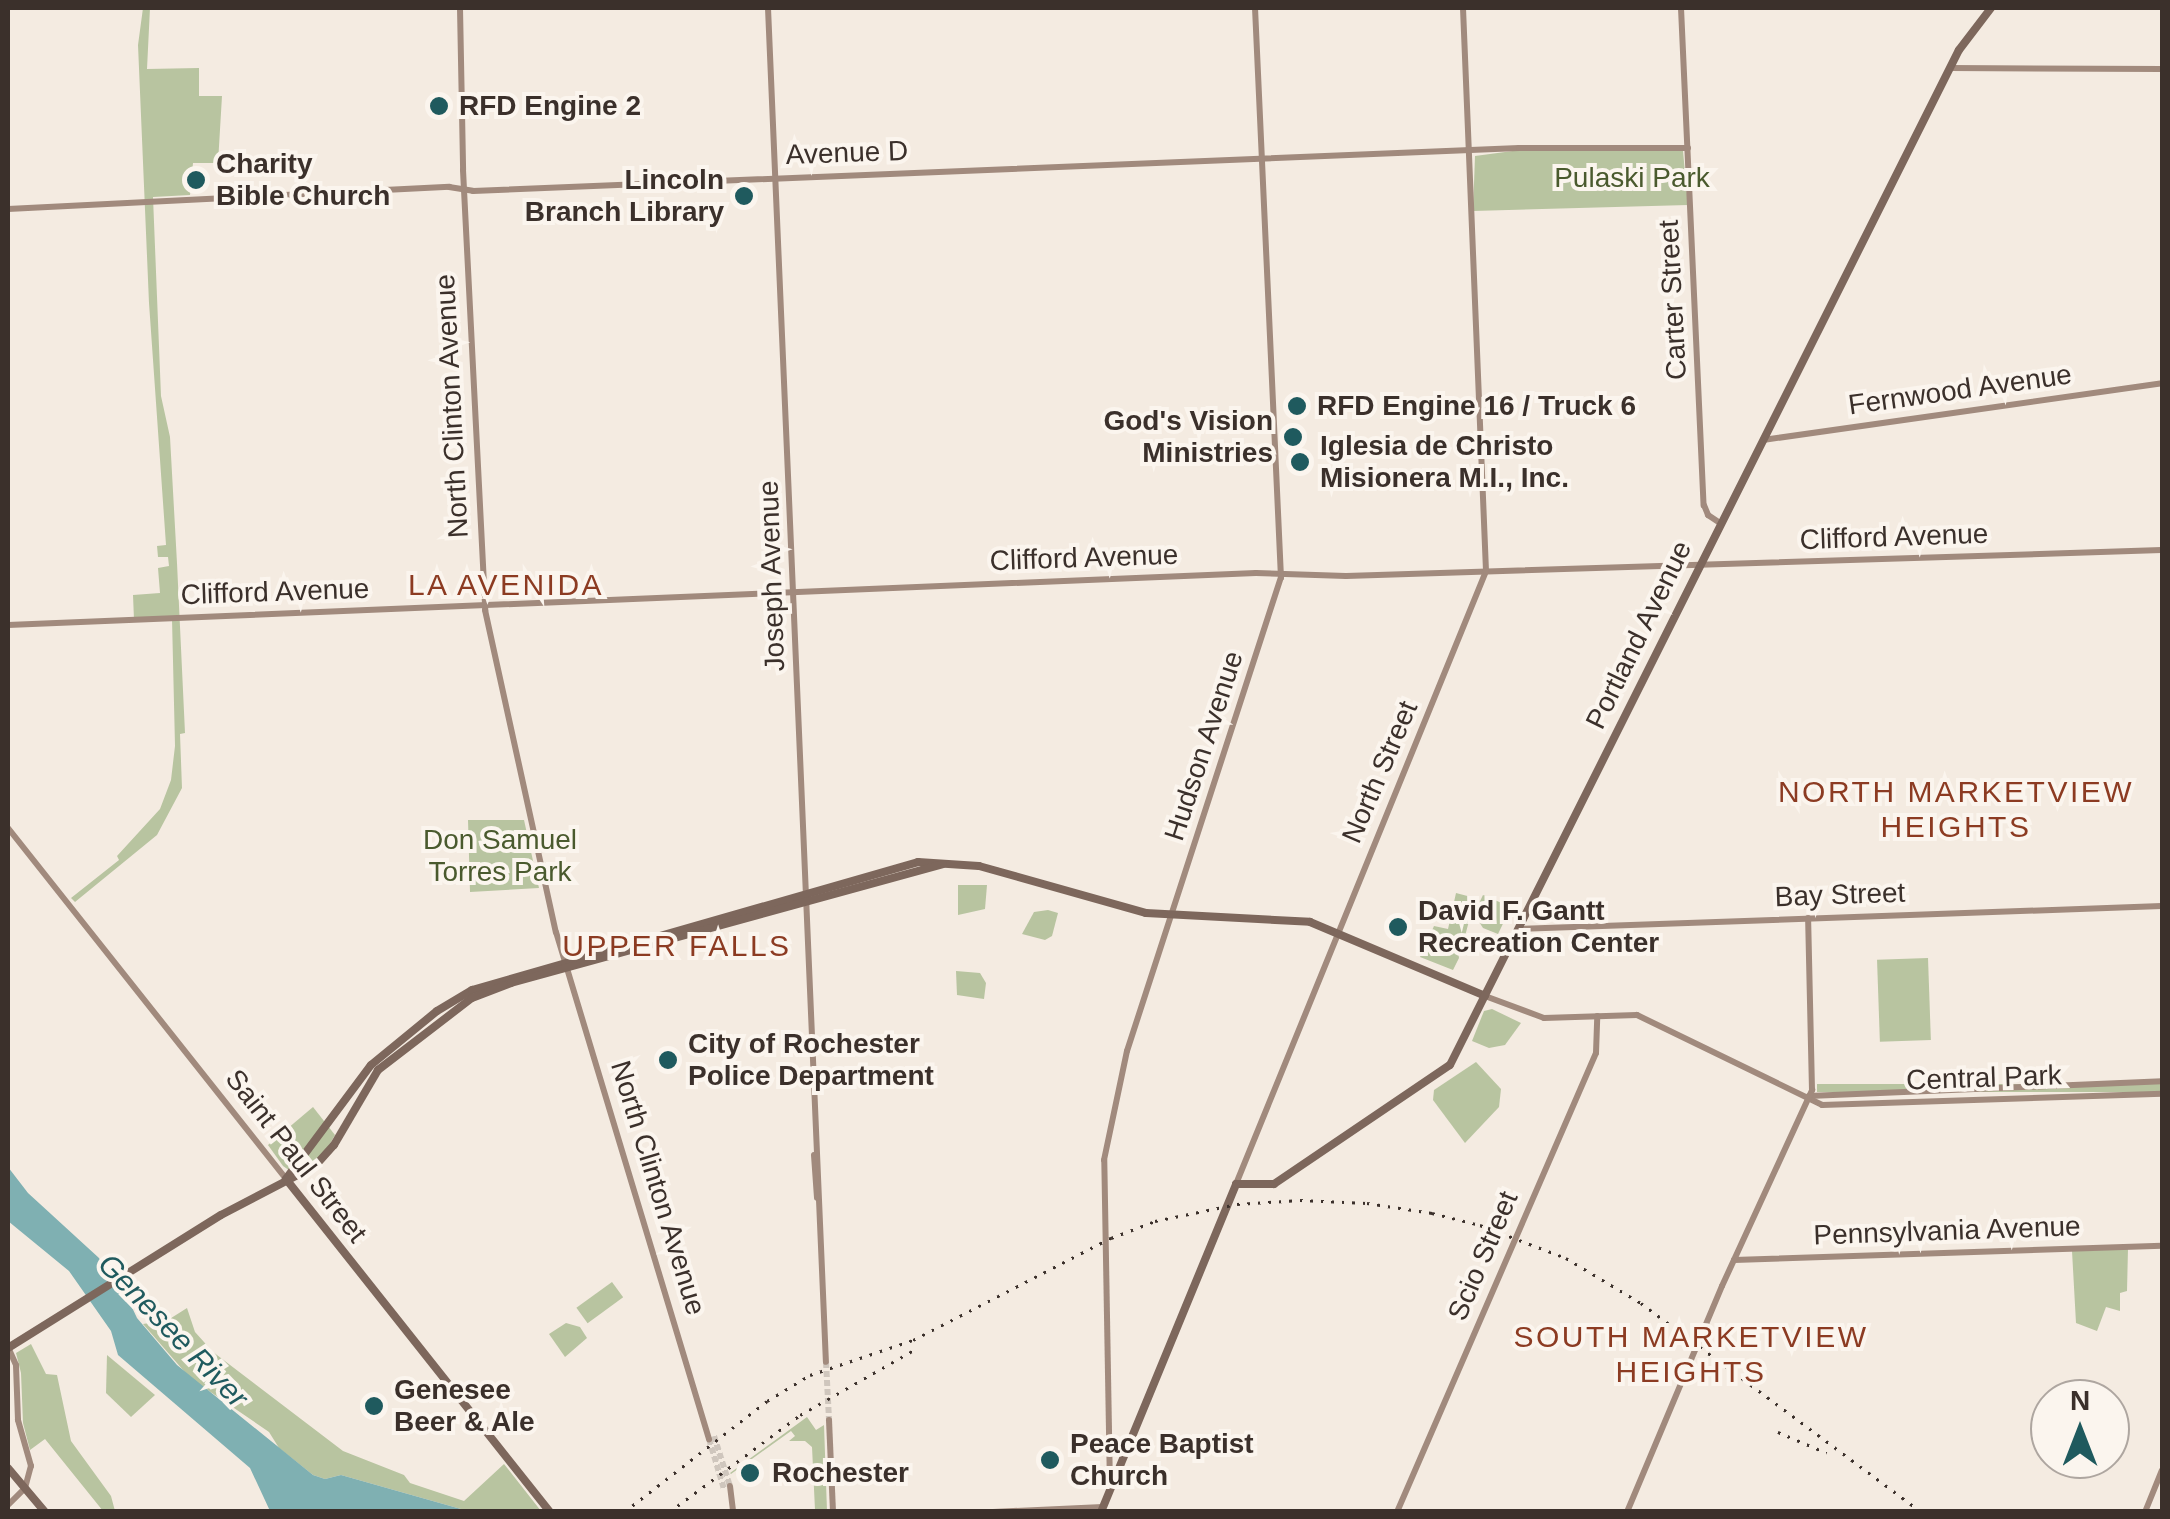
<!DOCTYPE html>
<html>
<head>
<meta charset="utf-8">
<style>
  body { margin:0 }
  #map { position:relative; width:2170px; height:1519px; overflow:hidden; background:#f4ebe1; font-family:Arial,sans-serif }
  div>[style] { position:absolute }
  .green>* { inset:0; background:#b8c4a0; transform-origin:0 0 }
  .water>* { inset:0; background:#7fb0b2 }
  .secondary-tunnel>* { height:6px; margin-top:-3px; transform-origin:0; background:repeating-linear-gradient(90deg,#cfc6bd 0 6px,transparent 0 9px) }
  .secondary>* { height:6px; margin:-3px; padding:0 3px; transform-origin:3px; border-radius:3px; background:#a18a7d }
  .primary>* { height:8px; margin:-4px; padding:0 4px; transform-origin:4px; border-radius:4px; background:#7d675c }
  .rail>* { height:2.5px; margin-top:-1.25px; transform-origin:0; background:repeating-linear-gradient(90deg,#3b302b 0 2.5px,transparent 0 10.5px) }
  .dots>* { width:28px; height:28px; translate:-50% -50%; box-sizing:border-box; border:5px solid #fbf5ee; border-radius:50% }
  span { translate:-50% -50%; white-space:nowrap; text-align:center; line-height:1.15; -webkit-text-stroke:8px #fbf5ee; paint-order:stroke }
  .poi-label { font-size:28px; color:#3b302b; font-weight:700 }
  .left { translate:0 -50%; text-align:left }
  .right { translate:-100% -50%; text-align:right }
  .street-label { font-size:28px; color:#3b302b }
  .park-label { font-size:28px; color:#4a5a2e }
  .neighbourhood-label { font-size:30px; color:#8c3b22; letter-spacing:2.5px }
  .water-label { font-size:30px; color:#1f5a5e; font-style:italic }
  .frame { position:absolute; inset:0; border:10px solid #3b302b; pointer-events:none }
  .north { position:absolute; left:2030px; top:1379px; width:100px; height:100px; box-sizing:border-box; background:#fbf5ee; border:2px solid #aea6a0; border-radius:50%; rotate:0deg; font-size:28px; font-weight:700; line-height:40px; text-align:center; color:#3b302b }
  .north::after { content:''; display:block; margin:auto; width:35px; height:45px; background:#1f5a5e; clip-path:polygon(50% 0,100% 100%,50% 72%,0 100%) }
</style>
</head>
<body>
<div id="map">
  <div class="green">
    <div style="clip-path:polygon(143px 8px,150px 8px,147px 69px,199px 68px,199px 96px,222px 96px,218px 163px,193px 163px,190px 195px,153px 197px,161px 396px,170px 437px,177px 563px,185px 733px,180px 734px,182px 788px,157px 835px,75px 902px,71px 898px,119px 860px,117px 856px,160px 809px,171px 780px,175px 746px,172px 619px,134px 620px,133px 595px,160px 593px,158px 568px,169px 566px,168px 557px,158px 557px,157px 546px,166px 545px,149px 303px,138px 45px)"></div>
    <div style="clip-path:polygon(1520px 150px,1683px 151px,1688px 205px,1473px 211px,1475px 156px)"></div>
    <div style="clip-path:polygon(468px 820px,524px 820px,539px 888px,470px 892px)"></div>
    <div style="clip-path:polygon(958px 885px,987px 885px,985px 909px,958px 915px)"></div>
    <div style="clip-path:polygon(1456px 893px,1475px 898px,1464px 940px,1456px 939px,1459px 958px,1453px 970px,1420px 957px,1434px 926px,1448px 929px)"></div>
    <div style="clip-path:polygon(1483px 895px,1511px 907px,1498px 934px,1483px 928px,1474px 914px)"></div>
    <div style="clip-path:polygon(1048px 910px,1058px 913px,1052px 936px,1045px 940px,1022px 934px,1034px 912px)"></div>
    <div style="left:1928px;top:958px;width:82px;height:51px;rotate:88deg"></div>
    <div style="clip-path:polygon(956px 971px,980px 973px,986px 983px,984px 999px,957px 995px)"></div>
    <div style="clip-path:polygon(1492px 1009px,1521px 1023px,1505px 1045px,1489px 1048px,1472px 1041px,1484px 1011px)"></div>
    <div style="clip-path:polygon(1476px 1062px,1501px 1089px,1499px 1107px,1465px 1143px,1433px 1100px,1434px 1090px)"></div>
    <div style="left:2162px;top:1084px;width:8px;height:345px;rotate:90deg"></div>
    <div style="clip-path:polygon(313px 1107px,335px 1135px,321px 1159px,296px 1175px,283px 1166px,268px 1145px)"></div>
    <div style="clip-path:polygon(2128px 1249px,2127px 1291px,2120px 1293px,2120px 1311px,2106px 1307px,2097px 1331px,2076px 1323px,2072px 1251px)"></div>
    <div style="left:612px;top:1282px;width:19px;height:44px;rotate:54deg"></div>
    <div style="clip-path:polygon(187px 1308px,195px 1332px,213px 1352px,343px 1451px,404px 1475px,410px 1483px,464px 1501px,504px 1464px,541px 1511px,468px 1511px,341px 1475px,325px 1479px,313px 1475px,279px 1448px,269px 1432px,190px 1378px,143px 1324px,168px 1320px)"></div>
    <div style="clip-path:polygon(566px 1323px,580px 1327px,587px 1338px,565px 1357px,549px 1334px)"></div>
    <div style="clip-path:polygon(31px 1344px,46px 1374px,57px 1375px,71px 1441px,111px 1496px,115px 1511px,103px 1511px,45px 1439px,30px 1450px,23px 1423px,21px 1373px,16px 1353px)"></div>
    <div style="clip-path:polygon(107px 1355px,155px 1395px,131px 1417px,106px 1393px)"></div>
    <div style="clip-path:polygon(807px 1417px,816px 1430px,824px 1425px,827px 1511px,815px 1510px,812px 1447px,805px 1441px,789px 1441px,795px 1436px,791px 1431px,731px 1474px,730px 1473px)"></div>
  </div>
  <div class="water">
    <div style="clip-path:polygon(8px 1167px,28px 1193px,99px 1258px,106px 1272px,120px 1282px,137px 1318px,177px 1365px,313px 1475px,325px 1479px,341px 1475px,468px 1511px,270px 1511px,250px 1468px,118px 1355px,111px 1331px,69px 1271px,8px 1221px)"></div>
  </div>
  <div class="secondary-tunnel">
    <div style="left:826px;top:1362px;width:58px;rotate:87deg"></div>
    <div style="left:714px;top:1436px;width:52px;rotate:72.3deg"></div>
    <div style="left:709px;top:1439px;width:52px;rotate:73.3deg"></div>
  </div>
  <div class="secondary">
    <div style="left:460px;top:8px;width:162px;rotate:88.9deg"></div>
    <div style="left:463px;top:170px;width:441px;rotate:87.1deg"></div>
    <div style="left:485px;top:610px;width:330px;rotate:77.6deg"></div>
    <div style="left:556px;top:932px;width:530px;rotate:73.21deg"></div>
    <div style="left:768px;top:8px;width:1355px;rotate:87.55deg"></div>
    <div style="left:1681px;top:8px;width:498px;rotate:87.4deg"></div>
    <div style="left:1704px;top:505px;width:11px;rotate:68deg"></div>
    <div style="left:1708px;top:515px;width:14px;rotate:34deg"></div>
    <div style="left:1950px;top:68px;width:212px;rotate:0.3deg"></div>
    <div style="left:8px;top:209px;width:442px;rotate:-2.9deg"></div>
    <div style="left:449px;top:187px;width:24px;rotate:9deg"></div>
    <div style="left:473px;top:191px;width:1047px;rotate:-2.35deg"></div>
    <div style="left:1519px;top:148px;width:169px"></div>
    <div style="left:1763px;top:440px;width:403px;rotate:-8.1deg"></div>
    <div style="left:8px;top:625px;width:1249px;rotate:-2.39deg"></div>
    <div style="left:1256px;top:573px;width:90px;rotate:1.9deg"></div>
    <div style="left:1346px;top:576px;width:816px;rotate:-1.82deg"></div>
    <div style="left:8px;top:828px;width:448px;rotate:51.6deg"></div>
    <div style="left:1519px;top:929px;width:643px;rotate:-2.05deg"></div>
    <div style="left:1485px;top:996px;width:63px;rotate:20.4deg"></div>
    <div style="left:1544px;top:1018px;width:93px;rotate:-1.8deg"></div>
    <div style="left:1637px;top:1015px;width:206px;rotate:25.9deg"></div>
    <div style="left:1822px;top:1105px;width:340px;rotate:-1.9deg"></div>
    <div style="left:1809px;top:1096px;width:353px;rotate:-2.4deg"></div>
    <div style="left:814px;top:1155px;width:43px;rotate:86deg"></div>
    <div style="left:1236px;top:1184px;width:662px;rotate:-67.81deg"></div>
    <div style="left:1486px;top:571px;width:563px;rotate:-92.34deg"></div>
    <div style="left:1734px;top:1260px;width:428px;rotate:-1.9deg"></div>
    <div style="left:829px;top:1420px;width:92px;rotate:87.5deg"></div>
    <div style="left:730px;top:1486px;width:26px;rotate:83deg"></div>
    <div style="left:1110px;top:1488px;width:328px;rotate:-91deg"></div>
    <div style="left:1104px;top:1160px;width:111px;rotate:-78.1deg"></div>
    <div style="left:1127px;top:1051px;width:497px;rotate:-72deg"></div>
    <div style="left:1281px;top:578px;width:571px;rotate:-92.61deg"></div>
    <div style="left:8px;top:1505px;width:24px;rotate:-45deg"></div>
    <div style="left:25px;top:1488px;width:23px;rotate:-75deg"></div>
    <div style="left:31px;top:1466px;width:48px;rotate:-105.8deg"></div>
    <div style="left:18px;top:1420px;width:55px;rotate:-92.1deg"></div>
    <div style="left:16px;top:1365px;width:20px;rotate:-114deg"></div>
    <div style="left:993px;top:1512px;width:110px;rotate:-2.6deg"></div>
    <div style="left:1397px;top:1512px;width:500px;rotate:-66.56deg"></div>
    <div style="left:1596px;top:1053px;width:37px;rotate:-88deg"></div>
    <div style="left:1627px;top:1512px;width:245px;rotate:-67.2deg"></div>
    <div style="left:1722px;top:1286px;width:216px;rotate:-65.3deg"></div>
    <div style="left:1812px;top:1090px;width:172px;rotate:-91.3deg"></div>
    <div style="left:2145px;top:1512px;width:45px;rotate:-68deg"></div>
  </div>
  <div class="primary">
    <div style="left:286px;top:1179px;width:142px;rotate:-53.3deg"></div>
    <div style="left:371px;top:1065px;width:85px;rotate:-39.3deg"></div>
    <div style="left:437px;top:1011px;width:41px;rotate:-31deg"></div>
    <div style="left:472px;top:990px;width:464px;rotate:-16deg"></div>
    <div style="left:918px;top:862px;width:61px;rotate:3.8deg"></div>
    <div style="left:979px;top:866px;width:173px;rotate:15.7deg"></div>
    <div style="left:1146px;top:913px;width:164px;rotate:3.1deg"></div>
    <div style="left:1310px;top:922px;width:190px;rotate:22.9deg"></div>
    <div style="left:286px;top:1179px;width:425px;rotate:51.6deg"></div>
    <div style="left:8px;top:1348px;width:251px;rotate:-32deg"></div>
    <div style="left:221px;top:1215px;width:106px;rotate:-27.5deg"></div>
    <div style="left:315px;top:1166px;width:28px;rotate:-48deg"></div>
    <div style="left:334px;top:1145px;width:87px;rotate:-59.6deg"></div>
    <div style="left:378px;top:1070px;width:118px;rotate:-37.5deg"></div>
    <div style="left:472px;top:998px;width:42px;rotate:-21deg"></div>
    <div style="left:511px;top:983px;width:448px;rotate:-15.4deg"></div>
    <div style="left:8px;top:1468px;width:57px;rotate:49.9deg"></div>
    <div style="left:1101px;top:1512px;width:355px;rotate:-67.6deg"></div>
    <div style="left:1236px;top:1184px;width:38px"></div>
    <div style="left:1274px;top:1184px;width:212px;rotate:-34.1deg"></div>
    <div style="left:1450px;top:1065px;width:1135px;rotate:-63.37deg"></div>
    <div style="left:1959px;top:50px;width:53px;rotate:-52.7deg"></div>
  </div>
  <div class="rail">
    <div style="left:1778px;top:1432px;width:53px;rotate:23.2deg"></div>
    <div style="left:624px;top:1512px;width:181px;rotate:-37.8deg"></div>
    <div style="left:767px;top:1401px;width:50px;rotate:-31.2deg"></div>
    <div style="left:810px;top:1375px;width:109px;rotate:-18.8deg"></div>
    <div style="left:913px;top:1340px;width:223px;rotate:-27.3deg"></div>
    <div style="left:1111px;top:1238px;width:47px;rotate:-21.1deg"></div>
    <div style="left:1155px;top:1221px;width:84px;rotate:-11.7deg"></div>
    <div style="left:1237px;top:1204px;width:63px;rotate:-3.6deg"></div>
    <div style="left:1300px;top:1200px;width:67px;rotate:2.6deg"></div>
    <div style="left:1367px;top:1203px;width:66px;rotate:8.7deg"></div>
    <div style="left:1432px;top:1213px;width:49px;rotate:14deg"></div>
    <div style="left:1480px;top:1225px;width:92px;rotate:21deg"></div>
    <div style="left:1566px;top:1258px;width:87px;rotate:31deg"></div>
    <div style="left:1641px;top:1303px;width:349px;rotate:36.7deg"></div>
    <div style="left:669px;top:1512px;width:163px;rotate:-36.5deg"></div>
    <div style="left:800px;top:1415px;width:129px;rotate:-29.7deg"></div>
  </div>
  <div class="dots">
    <div style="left:439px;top:106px;background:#1f5a5e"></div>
    <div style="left:196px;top:180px;background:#1f5a5e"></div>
    <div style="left:744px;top:196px;background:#1f5a5e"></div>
    <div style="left:1297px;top:406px;background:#1f5a5e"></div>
    <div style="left:1293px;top:437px;background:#1f5a5e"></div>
    <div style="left:1300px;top:462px;background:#1f5a5e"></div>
    <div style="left:1398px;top:927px;background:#1f5a5e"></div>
    <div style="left:668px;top:1060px;background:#1f5a5e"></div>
    <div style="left:374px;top:1406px;background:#1f5a5e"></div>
    <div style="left:1050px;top:1460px;background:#1f5a5e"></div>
    <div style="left:750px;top:1473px;background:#1f5a5e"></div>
  </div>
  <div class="poi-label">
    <span class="left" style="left:459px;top:106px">RFD Engine 2</span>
    <span class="left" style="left:216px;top:180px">Charity<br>Bible Church</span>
    <span class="right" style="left:724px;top:196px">Lincoln<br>Branch Library</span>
    <span class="left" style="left:1317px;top:406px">RFD Engine 16 / Truck 6</span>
    <span class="right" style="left:1273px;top:437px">God's Vision<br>Ministries</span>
    <span class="left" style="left:1320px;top:462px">Iglesia de Christo<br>Misionera M.I., Inc.</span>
    <span class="left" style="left:1418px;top:927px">David F. Gantt<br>Recreation Center</span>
    <span class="left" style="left:688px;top:1060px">City of Rochester<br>Police Department</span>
    <span class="left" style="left:394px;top:1406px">Genesee<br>Beer &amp; Ale</span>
    <span class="left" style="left:1070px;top:1460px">Peace Baptist<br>Church</span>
    <span class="left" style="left:772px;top:1473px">Rochester</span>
  </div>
  <div class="street-label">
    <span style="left:847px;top:153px;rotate:-2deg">Avenue D</span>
    <span style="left:1673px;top:300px;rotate:-93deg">Carter Street</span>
    <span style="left:1960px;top:390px;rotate:-8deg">Fernwood Avenue</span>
    <span style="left:452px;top:406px;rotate:-93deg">North Clinton Avenue</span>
    <span style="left:1894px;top:537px;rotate:-2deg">Clifford Avenue</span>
    <span style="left:1084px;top:558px;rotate:-2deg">Clifford Avenue</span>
    <span style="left:772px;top:576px;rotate:-92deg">Joseph Avenue</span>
    <span style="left:275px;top:592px;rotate:-2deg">Clifford Avenue</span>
    <span style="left:1639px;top:635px;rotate:-64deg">Portland Avenue</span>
    <span style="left:1204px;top:746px;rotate:-72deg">Hudson Avenue</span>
    <span style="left:1380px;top:772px;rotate:-67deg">North Street</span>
    <span style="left:1840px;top:895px;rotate:-2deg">Bay Street</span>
    <span style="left:1984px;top:1078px;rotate:-2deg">Central Park</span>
    <span style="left:296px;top:1156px;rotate:52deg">Saint Paul Street</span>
    <span style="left:658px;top:1188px;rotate:73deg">North Clinton Avenue</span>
    <span style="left:1947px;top:1231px;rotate:-2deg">Pennsylvania Avenue</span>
    <span style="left:1483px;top:1256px;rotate:-67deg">Scio Street</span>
  </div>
  <div class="park-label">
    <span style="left:1632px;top:178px">Pulaski Park</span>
    <span style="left:500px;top:856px">Don Samuel<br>Torres Park</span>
  </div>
  <div class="neighbourhood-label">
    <span style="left:506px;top:585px">LA AVENIDA</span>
    <span style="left:1956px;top:809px">NORTH MARKETVIEW<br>HEIGHTS</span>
    <span style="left:677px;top:946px">UPPER FALLS</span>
    <span style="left:1691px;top:1354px">SOUTH MARKETVIEW<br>HEIGHTS</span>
  </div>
  <div class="water-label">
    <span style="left:173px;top:1331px;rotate:46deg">Genesee River</span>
  </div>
  <div class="frame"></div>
  <div class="north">N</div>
</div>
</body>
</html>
